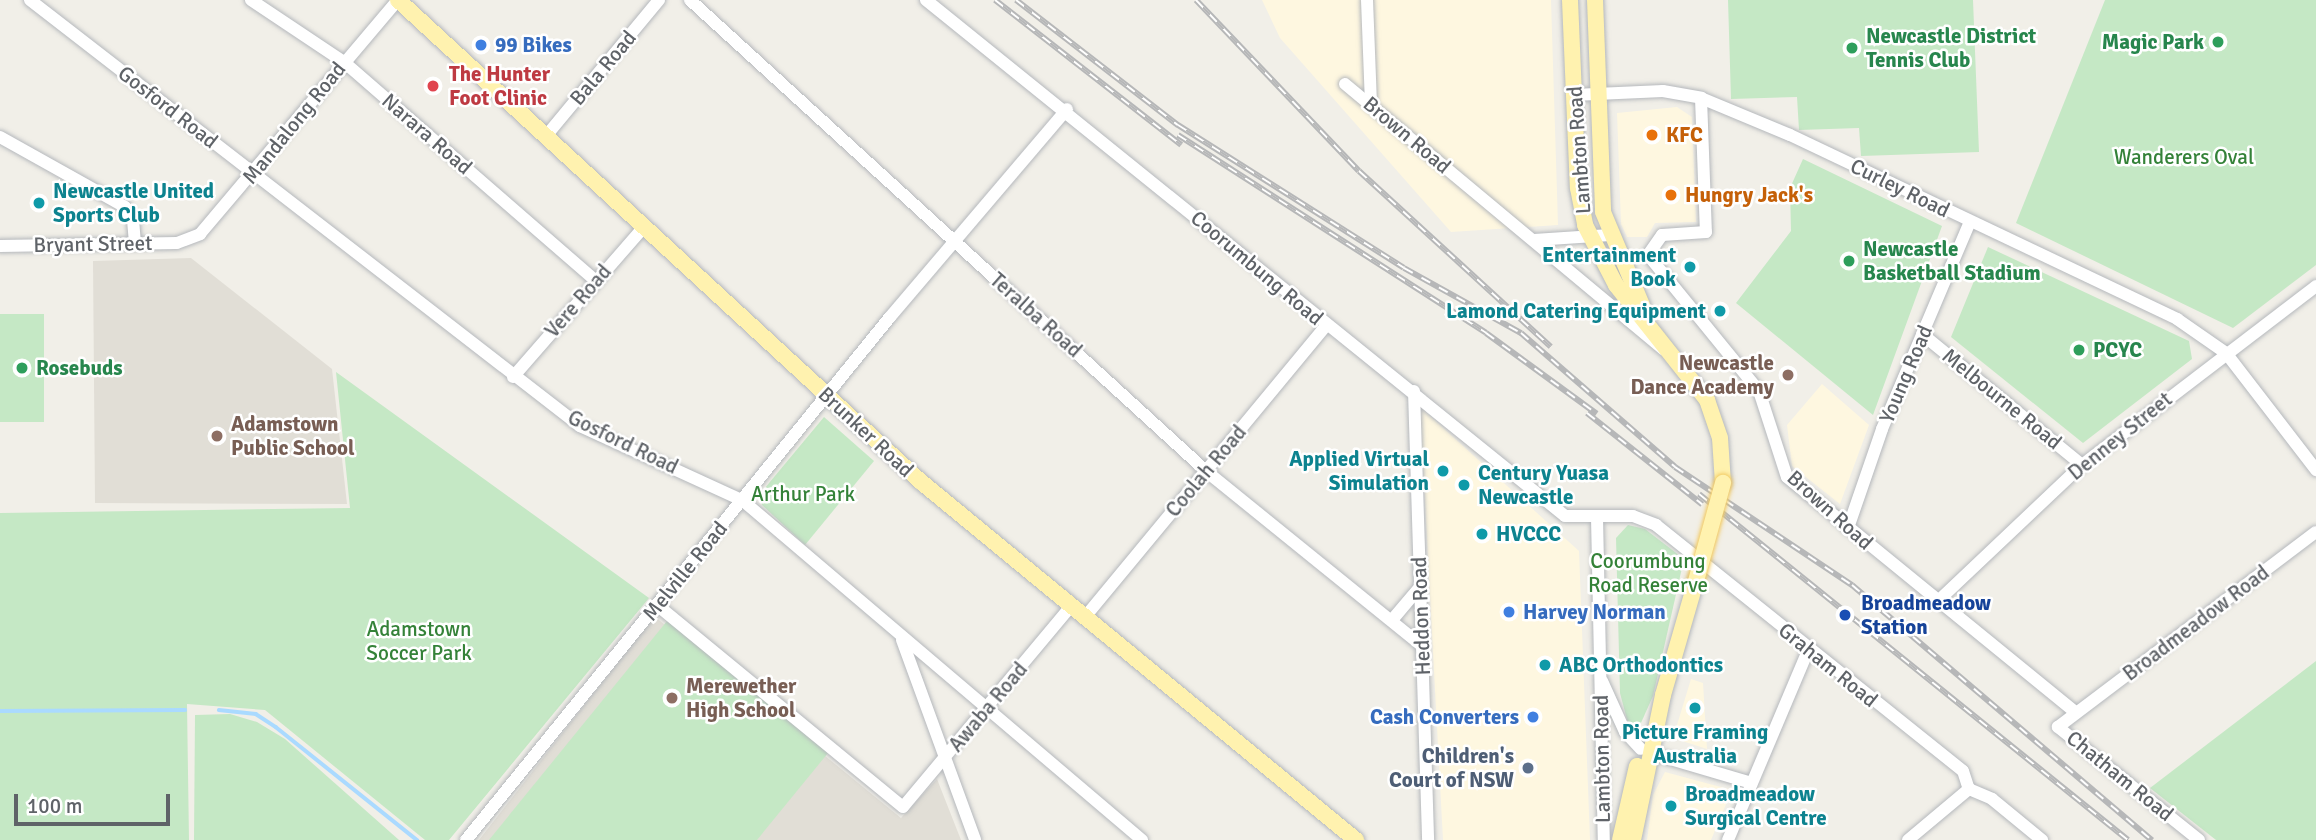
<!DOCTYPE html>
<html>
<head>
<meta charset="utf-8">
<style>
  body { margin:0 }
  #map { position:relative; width:2316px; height:840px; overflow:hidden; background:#f1efe8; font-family:Signika,sans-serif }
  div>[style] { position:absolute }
  .commercial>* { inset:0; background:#fef7e0 }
  .education>* { inset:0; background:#e1ded6 }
  .green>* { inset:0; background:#c5e8c5; transform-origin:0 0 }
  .stream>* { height:3.5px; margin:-1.75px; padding:0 1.75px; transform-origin:1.75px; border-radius:1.75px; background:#aadaff }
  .roads { filter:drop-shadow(0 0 2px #b5b8bc) drop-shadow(0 0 2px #b5b8bc) }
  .minor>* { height:12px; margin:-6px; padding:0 6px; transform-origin:6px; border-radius:6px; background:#fff }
  .major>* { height:16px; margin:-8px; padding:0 8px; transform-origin:8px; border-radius:8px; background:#fff2af }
  .rail>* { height:6px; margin-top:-3px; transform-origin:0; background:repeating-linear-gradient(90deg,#fff 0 10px,#b6b7b8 0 20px); box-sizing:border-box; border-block:2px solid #b6b7b8 }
  .bridges { filter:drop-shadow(0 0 2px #f2c960) drop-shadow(0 0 2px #f2c960) }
  .major-bridge>* { height:16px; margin:-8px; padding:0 8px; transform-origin:8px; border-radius:8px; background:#fff2af }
  .dots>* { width:19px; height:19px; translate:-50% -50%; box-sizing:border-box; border:4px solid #fff; border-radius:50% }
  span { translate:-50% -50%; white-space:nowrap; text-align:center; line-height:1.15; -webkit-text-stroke:5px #fff; paint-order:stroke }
  .leisure-label { font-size:21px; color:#27864d; font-weight:700 }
  .left { translate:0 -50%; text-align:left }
  .right { translate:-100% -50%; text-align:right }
  .shop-label { font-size:21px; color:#366cbe; font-weight:700 }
  .street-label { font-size:21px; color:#5f6368 }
  .health-label { font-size:21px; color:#be3a42; font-weight:700 }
  .food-label { font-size:21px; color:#c56008; font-weight:700 }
  .park-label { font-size:21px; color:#348238 }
  .culture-label { font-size:21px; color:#0d838f; font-weight:700 }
  .education-label { font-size:21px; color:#785e54; font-weight:700 }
  .transit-label { font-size:21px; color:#164399; font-weight:700 }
  .service-label { font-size:21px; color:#4e5e75; font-weight:700 }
  .scale { position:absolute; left:14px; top:794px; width:156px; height:32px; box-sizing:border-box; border:4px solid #5f6368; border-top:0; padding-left:9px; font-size:21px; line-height:24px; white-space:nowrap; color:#5f6368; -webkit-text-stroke:5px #fff; paint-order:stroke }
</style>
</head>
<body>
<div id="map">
  <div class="commercial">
    <div style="clip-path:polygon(1262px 0,1551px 0,1558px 225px,1451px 232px,1280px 38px)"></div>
    <div style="clip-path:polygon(1677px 107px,1692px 117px,1696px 222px,1655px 223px,1647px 237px,1627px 237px,1621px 224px,1617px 113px)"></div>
    <div style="clip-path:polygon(1822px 384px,1869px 425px,1840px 504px,1792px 466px,1787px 425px)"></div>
    <div style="clip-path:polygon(1420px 407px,1579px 551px,1590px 840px,1443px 840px)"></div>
    <div style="clip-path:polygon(1691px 679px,1703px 683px,1707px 749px,1673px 738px)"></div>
    <div style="clip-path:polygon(1665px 772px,1732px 790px,1711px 840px,1647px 840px,1653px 795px)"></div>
  </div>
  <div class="education">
    <div style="clip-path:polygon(191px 258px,332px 369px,347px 504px,95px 503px,93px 261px)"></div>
    <div style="clip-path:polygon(654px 616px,901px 818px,937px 779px,961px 840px,479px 840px)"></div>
  </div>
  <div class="green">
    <div style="clip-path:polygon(1728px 0,1973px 0,1979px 152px,1861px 156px,1859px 128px,1799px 130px,1797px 97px,1731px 99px)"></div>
    <div style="clip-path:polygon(2105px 0,2316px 0,2316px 265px,2233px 328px,2016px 223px)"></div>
    <div style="clip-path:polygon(1803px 159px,1942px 226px,1873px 415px,1736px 303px,1791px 231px,1790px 188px)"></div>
    <div style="clip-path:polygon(1988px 247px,2189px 341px,2192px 359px,2083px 443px,1951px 337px)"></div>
    <div style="left:0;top:314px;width:44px;height:108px"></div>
    <div style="clip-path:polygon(336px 372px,649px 598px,449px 840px,425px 840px,265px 710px,187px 704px,189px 840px,0 840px,0 513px,350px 508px)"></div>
    <div style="clip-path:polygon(824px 417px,874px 461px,805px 545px,762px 505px,759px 495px)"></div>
    <div style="clip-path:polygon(1628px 525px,1645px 529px,1684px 559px,1653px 696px,1636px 734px,1630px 731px,1620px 693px,1616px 538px)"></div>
    <div style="clip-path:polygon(667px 621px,828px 753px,757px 840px,489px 840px)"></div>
    <div style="clip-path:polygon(2316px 661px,2316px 840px,2216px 840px,2150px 788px)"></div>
    <div style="clip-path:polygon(230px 714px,257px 722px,285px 739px,399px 840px,194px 840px,195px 715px)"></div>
  </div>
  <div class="stream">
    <div style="left:219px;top:710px;width:37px;rotate:6deg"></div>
    <div style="left:256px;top:714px;width:24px;rotate:33deg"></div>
    <div style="left:276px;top:727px;width:181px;rotate:38.7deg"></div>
    <div style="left:0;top:711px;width:185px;rotate:-0.3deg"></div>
  </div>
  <div class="roads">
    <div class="minor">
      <div style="left:30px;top:0;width:696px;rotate:37.76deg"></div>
      <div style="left:580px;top:426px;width:178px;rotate:24.6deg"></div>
      <div style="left:742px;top:500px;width:525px;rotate:40.36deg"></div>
      <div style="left:251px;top:0;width:112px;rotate:33.7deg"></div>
      <div style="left:344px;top:62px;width:332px;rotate:41deg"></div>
      <div style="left:690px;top:0;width:699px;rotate:42.39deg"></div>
      <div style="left:1206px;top:471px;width:279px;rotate:39deg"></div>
      <div style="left:926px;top:0;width:821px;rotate:38.92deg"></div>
      <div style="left:1565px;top:516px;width:68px"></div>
      <div style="left:1633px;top:516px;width:25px;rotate:21deg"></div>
      <div style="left:1656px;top:525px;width:393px;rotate:38.7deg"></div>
      <div style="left:1963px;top:771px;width:19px;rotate:72deg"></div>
      <div style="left:1367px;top:0;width:103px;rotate:87.8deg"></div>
      <div style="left:1345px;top:84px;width:415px;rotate:39.8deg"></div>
      <div style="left:1574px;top:95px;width:89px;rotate:-2.6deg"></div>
      <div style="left:1663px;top:91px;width:39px;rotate:10deg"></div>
      <div style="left:1701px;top:98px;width:96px;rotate:22.6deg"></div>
      <div style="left:1790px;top:135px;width:429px;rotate:25.4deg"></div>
      <div style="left:2177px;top:319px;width:60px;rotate:34.8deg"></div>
      <div style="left:2226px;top:353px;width:148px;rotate:52.4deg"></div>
      <div style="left:1701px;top:98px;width:134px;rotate:87.9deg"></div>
      <div style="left:1706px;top:232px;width:44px;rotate:176.1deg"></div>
      <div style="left:1662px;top:235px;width:24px;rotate:125deg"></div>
      <div style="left:1648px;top:255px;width:176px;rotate:50.8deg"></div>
      <div style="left:1759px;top:391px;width:90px;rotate:72deg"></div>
      <div style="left:1787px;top:477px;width:373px;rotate:39.2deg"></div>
      <div style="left:546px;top:136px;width:177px;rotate:-50.3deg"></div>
      <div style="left:0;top:137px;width:143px;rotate:29.2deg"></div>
      <div style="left:125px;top:207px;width:15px;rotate:58deg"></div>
      <div style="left:133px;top:220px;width:24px;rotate:85deg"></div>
      <div style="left:1534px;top:240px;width:76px;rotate:-3.8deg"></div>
      <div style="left:0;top:246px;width:177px;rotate:-1deg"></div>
      <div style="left:177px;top:243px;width:25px;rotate:-21deg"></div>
      <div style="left:200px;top:234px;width:307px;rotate:-49.8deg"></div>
      <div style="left:1922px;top:334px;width:207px;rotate:39.3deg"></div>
      <div style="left:513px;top:377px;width:199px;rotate:-48.9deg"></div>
      <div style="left:1414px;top:391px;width:449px;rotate:88.2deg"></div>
      <div style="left:1597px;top:517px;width:323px;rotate:88.8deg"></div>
      <div style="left:1848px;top:528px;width:105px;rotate:-71deg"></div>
      <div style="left:1882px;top:429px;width:225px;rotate:-67deg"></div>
      <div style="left:1938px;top:601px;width:198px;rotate:-43.4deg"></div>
      <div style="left:2082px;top:465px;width:295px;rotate:-37.4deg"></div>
      <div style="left:657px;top:605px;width:318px;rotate:39.4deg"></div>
      <div style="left:903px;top:807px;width:263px;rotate:-50.1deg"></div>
      <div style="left:1085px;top:617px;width:378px;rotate:-50.4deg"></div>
      <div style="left:1392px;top:620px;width:43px;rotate:-49.7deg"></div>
      <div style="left:902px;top:640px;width:213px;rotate:69.9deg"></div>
      <div style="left:1602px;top:681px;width:56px;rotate:65.7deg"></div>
      <div style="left:1625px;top:732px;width:23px;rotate:47deg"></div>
      <div style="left:1650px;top:753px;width:106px;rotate:16.4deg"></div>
      <div style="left:1969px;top:789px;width:25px;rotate:23deg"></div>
      <div style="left:1992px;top:799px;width:65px;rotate:39.4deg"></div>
      <div style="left:466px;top:840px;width:673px;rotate:-50.97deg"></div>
      <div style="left:890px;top:317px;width:273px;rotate:-49.6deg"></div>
      <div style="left:1728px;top:840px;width:205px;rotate:-67.1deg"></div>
      <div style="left:1908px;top:840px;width:80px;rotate:-39.9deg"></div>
      <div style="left:2199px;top:840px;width:181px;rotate:-141.3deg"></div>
      <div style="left:2058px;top:727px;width:323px;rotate:-37.1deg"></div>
    </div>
    <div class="major">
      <div style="left:398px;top:0;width:710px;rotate:42.66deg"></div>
      <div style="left:920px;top:481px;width:565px;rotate:39.47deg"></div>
      <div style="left:1570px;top:0;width:188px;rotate:87.6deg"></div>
      <div style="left:1578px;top:188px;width:38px;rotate:79deg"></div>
      <div style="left:1585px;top:225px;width:68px;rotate:62.7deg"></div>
      <div style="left:1616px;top:285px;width:147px;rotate:51.6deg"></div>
      <div style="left:1707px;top:400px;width:40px;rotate:71.1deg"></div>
      <div style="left:1720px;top:438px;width:45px;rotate:86.2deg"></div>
      <div style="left:1595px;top:0;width:212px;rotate:87.8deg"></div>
      <div style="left:1603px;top:212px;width:106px;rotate:67.3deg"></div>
      <div style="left:1620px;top:840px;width:76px;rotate:-77.1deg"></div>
      <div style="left:1633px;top:840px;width:148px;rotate:-78.3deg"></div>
      <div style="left:1663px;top:695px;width:119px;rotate:-73.9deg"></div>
    </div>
  </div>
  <div class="rail">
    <div style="left:995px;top:0;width:236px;rotate:37.9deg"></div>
    <div style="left:1016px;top:0;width:205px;rotate:37.7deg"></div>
    <div style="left:1178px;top:125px;width:267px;rotate:32.3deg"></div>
    <div style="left:1404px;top:268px;width:134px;rotate:29.1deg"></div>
    <div style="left:1521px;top:333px;width:204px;rotate:41deg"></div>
    <div style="left:1675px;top:467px;width:213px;rotate:33.7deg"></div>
    <div style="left:1852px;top:585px;width:394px;rotate:40.4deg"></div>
    <div style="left:1196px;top:0;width:236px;rotate:46.4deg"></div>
    <div style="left:1359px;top:171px;width:260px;rotate:42.5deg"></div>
    <div style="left:1178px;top:135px;width:366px;rotate:32.7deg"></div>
    <div style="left:1486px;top:333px;width:137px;rotate:36.1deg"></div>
    <div style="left:1587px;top:413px;width:147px;rotate:38.4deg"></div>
    <div style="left:1699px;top:494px;width:551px;rotate:38.89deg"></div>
  </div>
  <div class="bridges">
    <div class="major-bridge">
      <div style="left:1696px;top:581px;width:102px;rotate:-74.6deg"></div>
    </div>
  </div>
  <div class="dots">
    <div style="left:2218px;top:42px;background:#2e9e5b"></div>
    <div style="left:481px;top:45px;background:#3f7fe0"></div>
    <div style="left:1852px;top:48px;background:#2e9e5b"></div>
    <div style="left:433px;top:86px;background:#e0444e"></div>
    <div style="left:1652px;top:135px;background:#e8710a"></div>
    <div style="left:1671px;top:195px;background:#e8710a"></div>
    <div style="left:39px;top:203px;background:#0f9aa8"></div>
    <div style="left:1849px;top:261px;background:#2e9e5b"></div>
    <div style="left:1690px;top:267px;background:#0f9aa8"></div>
    <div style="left:1720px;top:311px;background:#0f9aa8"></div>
    <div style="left:2079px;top:350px;background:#2e9e5b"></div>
    <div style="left:22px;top:368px;background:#2e9e5b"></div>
    <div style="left:1788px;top:375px;background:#8d6e63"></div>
    <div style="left:217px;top:436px;background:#8d6e63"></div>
    <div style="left:1443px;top:471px;background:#0f9aa8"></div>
    <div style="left:1464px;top:485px;background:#0f9aa8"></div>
    <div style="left:1482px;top:534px;background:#0f9aa8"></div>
    <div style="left:1509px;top:612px;background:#3f7fe0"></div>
    <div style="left:1845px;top:615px;background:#1a4fb4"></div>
    <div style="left:1545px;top:665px;background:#0f9aa8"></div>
    <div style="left:672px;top:698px;background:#8d6e63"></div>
    <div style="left:1695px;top:708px;background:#0f9aa8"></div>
    <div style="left:1533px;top:717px;background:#3f7fe0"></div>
    <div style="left:1528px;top:768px;background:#5c6f8a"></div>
    <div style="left:1671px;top:806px;background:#0f9aa8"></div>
  </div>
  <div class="leisure-label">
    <span class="left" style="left:1866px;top:48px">Newcastle District<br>Tennis Club</span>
    <span class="right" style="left:2204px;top:42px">Magic Park</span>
    <span class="left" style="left:1863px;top:261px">Newcastle<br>Basketball Stadium</span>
    <span class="left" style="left:2093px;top:350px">PCYC</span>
    <span class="left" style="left:36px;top:368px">Rosebuds</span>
  </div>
  <div class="shop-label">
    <span class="left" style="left:495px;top:45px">99 Bikes</span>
    <span class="left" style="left:1523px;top:612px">Harvey Norman</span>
    <span class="right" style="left:1519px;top:717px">Cash Converters</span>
  </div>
  <div class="street-label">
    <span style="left:603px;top:68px;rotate:-50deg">Bala Road</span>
    <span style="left:168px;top:107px;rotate:38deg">Gosford Road</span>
    <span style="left:294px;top:123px;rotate:-51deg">Mandalong Road</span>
    <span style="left:427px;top:134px;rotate:41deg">Narara Road</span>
    <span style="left:1407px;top:135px;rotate:40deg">Brown Road</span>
    <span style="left:1579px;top:150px;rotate:-94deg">Lambton Road</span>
    <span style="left:1900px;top:188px;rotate:26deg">Curley Road</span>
    <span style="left:93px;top:244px;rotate:-1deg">Bryant Street</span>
    <span style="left:1257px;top:268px;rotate:40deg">Coorumbung Road</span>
    <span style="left:578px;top:301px;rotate:-49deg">Vere Road</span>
    <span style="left:1036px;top:315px;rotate:42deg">Teralba Road</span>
    <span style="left:1906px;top:374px;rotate:-67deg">Young Road</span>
    <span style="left:2002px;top:399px;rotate:39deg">Melbourne Road</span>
    <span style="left:866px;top:432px;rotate:43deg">Brunker Road</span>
    <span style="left:2120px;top:436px;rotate:-39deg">Denney Street</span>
    <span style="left:623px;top:442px;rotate:26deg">Gosford Road</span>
    <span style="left:1206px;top:471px;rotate:-50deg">Coolah Road</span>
    <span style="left:1830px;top:510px;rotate:42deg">Brown Road</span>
    <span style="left:685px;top:571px;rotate:-51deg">Melville Road</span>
    <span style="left:1421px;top:616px;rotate:-92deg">Heddon Road</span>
    <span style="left:2196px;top:623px;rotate:-37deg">Broadmeadow Road</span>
    <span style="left:1828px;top:665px;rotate:39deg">Graham Road</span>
    <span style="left:988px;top:707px;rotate:-50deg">Awaba Road</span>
    <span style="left:1602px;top:759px;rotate:-91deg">Lambton Road</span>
    <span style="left:2120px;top:776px;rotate:39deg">Chatham Road</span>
  </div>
  <div class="health-label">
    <span class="left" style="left:449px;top:86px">The Hunter<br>Foot Clinic</span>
  </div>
  <div class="food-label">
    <span class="left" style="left:1666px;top:135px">KFC</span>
    <span class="left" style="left:1685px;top:195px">Hungry Jack's</span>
  </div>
  <div class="park-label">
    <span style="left:2184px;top:157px">Wanderers Oval</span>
    <span style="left:803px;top:494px">Arthur Park</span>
    <span style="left:1648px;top:573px">Coorumbung<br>Road Reserve</span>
    <span style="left:419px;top:641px">Adamstown<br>Soccer Park</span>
  </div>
  <div class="culture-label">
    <span class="left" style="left:53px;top:203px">Newcastle United<br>Sports Club</span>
    <span class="right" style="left:1676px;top:267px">Entertainment<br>Book</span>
    <span class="right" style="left:1706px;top:311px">Lamond Catering Equipment</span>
    <span class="right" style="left:1429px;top:471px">Applied Virtual<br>Simulation</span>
    <span class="left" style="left:1478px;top:485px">Century Yuasa<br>Newcastle</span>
    <span class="left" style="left:1496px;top:534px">HVCCC</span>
    <span class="left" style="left:1559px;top:665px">ABC Orthodontics</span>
    <span style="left:1695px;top:744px">Picture Framing<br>Australia</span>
    <span class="left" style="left:1685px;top:806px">Broadmeadow<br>Surgical Centre</span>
  </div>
  <div class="education-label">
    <span class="right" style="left:1774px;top:375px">Newcastle<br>Dance Academy</span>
    <span class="left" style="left:231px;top:436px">Adamstown<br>Public School</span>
    <span class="left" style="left:686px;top:698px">Merewether<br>High School</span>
  </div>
  <div class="transit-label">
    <span class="left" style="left:1861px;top:615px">Broadmeadow<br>Station</span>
  </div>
  <div class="service-label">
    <span class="right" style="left:1514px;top:768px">Children's<br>Court of NSW</span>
  </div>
  <div class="scale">100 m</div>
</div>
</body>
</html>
